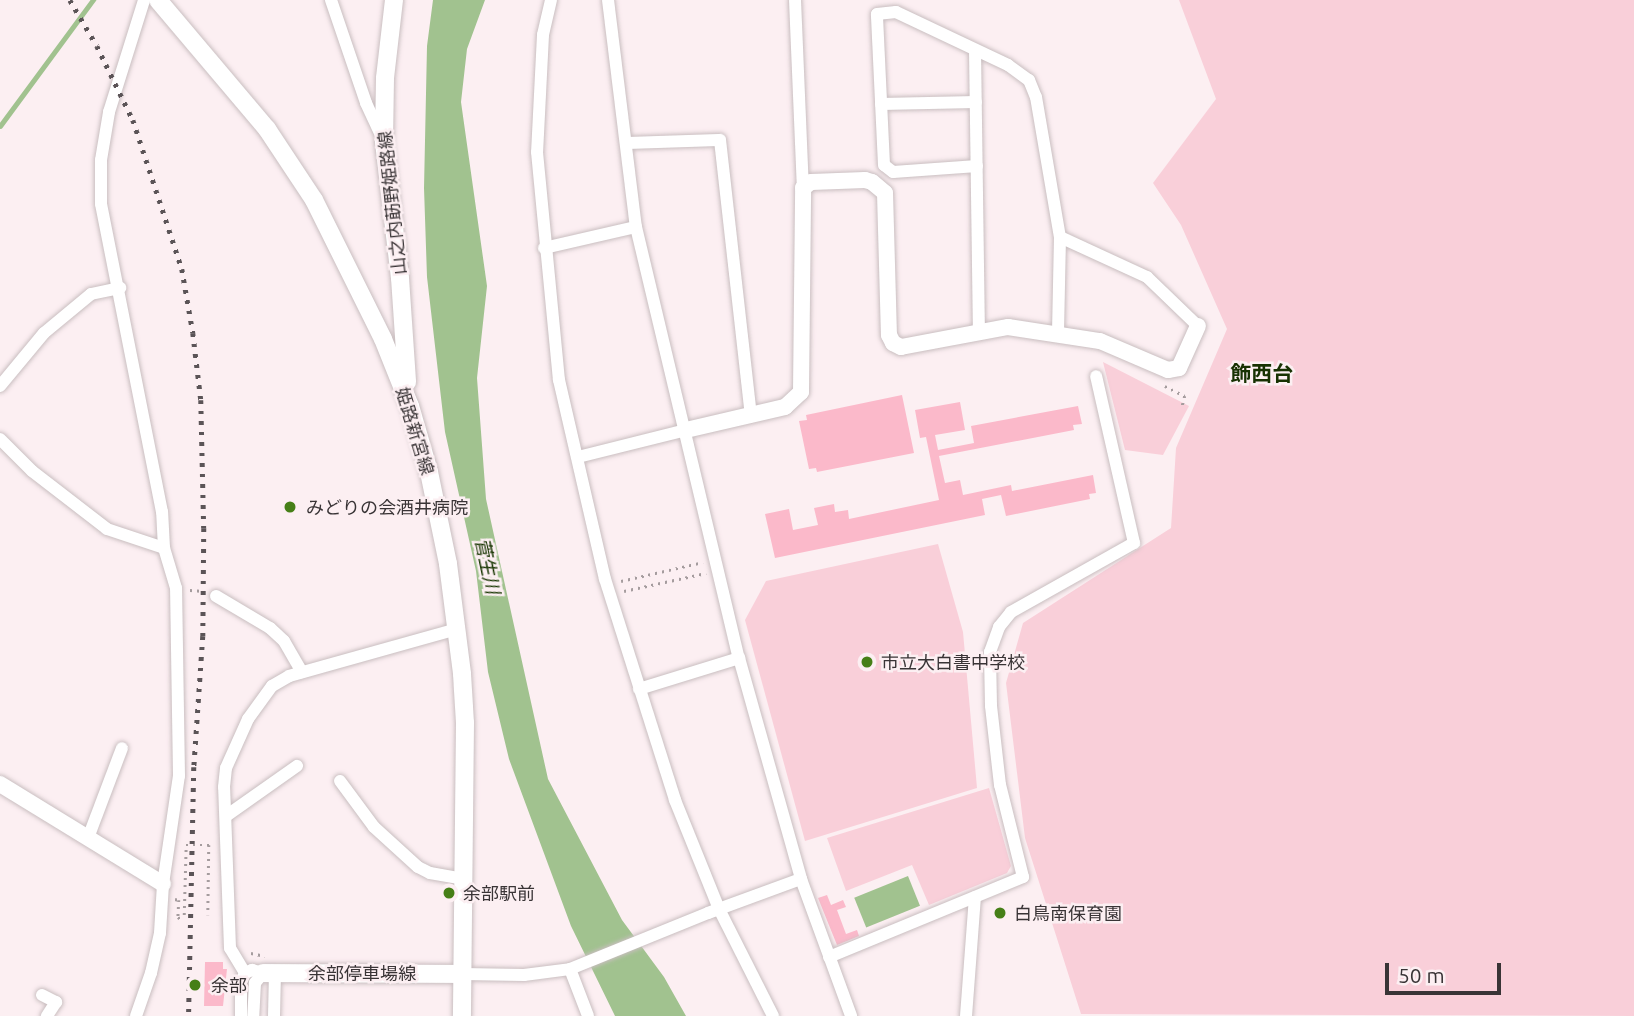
<!DOCTYPE html>
<html>
<head>
<meta charset="utf-8">
<style>
  body { margin:0 }
  #map { position:relative; width:1634px; height:1016px; overflow:hidden; background:#fceff2; font-family:Ubuntu,"Noto Sans JP",sans-serif }
  div>[style] { position:absolute }
  .green>* { inset:0; background:#f9cfd9 }
  .water>* { inset:0; background:#a1c28f; transform-origin:0 0 }
  .stream>* { height:4.5px; margin:-2.25px; padding:0 2.25px; transform-origin:2.25px; border-radius:2.25px; background:#a1c28f }
  .building>* { inset:0; background:#fbb9ca }
  .path>* { height:2.5px; margin-top:-1.25px; transform-origin:0; background:repeating-linear-gradient(90deg,#a59c9e 0 2px,transparent 0 7px) }
  .roads { filter:drop-shadow(0 0 2px #c9bec0) drop-shadow(0 0 2px #c9bec0) }
  .minor>* { height:12px; margin:-6px; padding:0 6px; transform-origin:6px; border-radius:6px; background:#fff }
  .tertiary>* { height:16px; margin:-8px; padding:0 8px; transform-origin:8px; border-radius:8px; background:#fff }
  .secondary>* { height:18px; margin:-9px; padding:0 9px; transform-origin:9px; border-radius:9px; background:#fff }
  .rail>* { height:4.5px; margin-top:-2.25px; transform-origin:0; background:repeating-linear-gradient(90deg,#5b5457 0 3.5px,transparent 0 10.5px) }
  .dots>* { width:19px; height:19px; translate:-50% -50%; box-sizing:border-box; border:4px solid #fceff2; border-radius:50% }
  span { translate:-50% -50%; white-space:nowrap; text-align:center; line-height:1.15; -webkit-text-stroke:5px #fceff2; paint-order:stroke }
  .street-label { font-size:18px; color:#393436 }
  .poi-label { font-size:18px; color:#393436 }
  .left { translate:0 -50%; text-align:left }
  .water-label { font-size:19px; color:#173500; font-style:italic }
  .quarter-label { font-size:21px; color:#173202; font-weight:700 }
  .scale { position:absolute; left:1385px; top:963px; width:116px; height:32px; box-sizing:border-box; border:4px solid #393436; border-top:0; padding-left:9px; font-size:21px; line-height:24px; white-space:nowrap; color:#393436; -webkit-text-stroke:5px #fceff2; paint-order:stroke }
</style>
</head>
<body>
<div id="map">
  <div class="green">
    <div style="clip-path:polygon(1179px 0,1634px 0,1634px 1016px,1081px 1014px,1025px 838px,1006px 683px,1023px 623px,1171px 528px,1176px 448px,1227px 329px,1181px 225px,1153px 183px,1216px 99px)"></div>
    <div style="clip-path:polygon(1103px 362px,1189px 406px,1163px 455px,1125px 450px)"></div>
    <div style="clip-path:polygon(938px 544px,963px 632px,977px 788px,805px 841px,745px 620px,766px 581px)"></div>
    <div style="clip-path:polygon(989px 788px,1011px 866px,1007px 873px,929px 905px,912px 865px,846px 891px,827px 838px)"></div>
  </div>
  <div class="water">
    <div style="clip-path:polygon(433px 0,485px 0,467px 49px,461px 102px,487px 286px,477px 378px,486px 499px,548px 779px,622px 920px,664px 977px,686px 1016px,615px 1016px,571px 926px,509px 759px,488px 672px,476px 571px,445px 432px,427px 277px,424px 188px,427px 46px)"></div>
    <div style="left:908px;top:876px;width:32px;height:58px;rotate:68deg"></div>
  </div>
  <div class="stream">
    <div style="left:0;top:126px;width:157px;rotate:-53.6deg"></div>
  </div>
  <div class="building">
    <div style="clip-path:polygon(902px 395px,914px 453px,817px 472px,816px 468px,809px 469px,799px 421px,807px 420px,806px 415px)"></div>
    <div style="clip-path:polygon(960px 402px,965px 430px,935px 435px,938px 450px,974px 443px,971px 426px,1078px 406px,1082px 424px,1073px 425px,1074px 430px,939px 456px,945px 483px,960px 480px,963px 495px,1011px 485px,1012px 491px,1093px 475px,1096px 493px,1089px 494px,1090px 499px,1006px 516px,1001px 495px,982px 499px,985px 515px,775px 558px,765px 514px,789px 509px,793px 530px,818px 525px,814px 508px,834px 504px,835px 512px,848px 510px,849px 519px,939px 500px,926px 437px,920px 438px,915px 410px)"></div>
    <div style="clip-path:polygon(827px 895px,831px 905px,843px 900px,846px 907px,837px 910px,846px 934px,857px 930px,859px 936px,837px 945px,818px 898px)"></div>
    <div style="clip-path:polygon(205px 962px,223px 962px,223px 969px,227px 969px,223px 1006px,204px 1006px)"></div>
  </div>
  <div class="path">
    <div style="left:1165px;top:386px;width:22px;rotate:27deg"></div>
    <div style="left:1185px;top:396px;width:11px;rotate:105deg"></div>
    <div style="left:621px;top:581px;width:84px;rotate:-13deg"></div>
    <div style="left:190px;top:590px;width:14px;rotate:4deg"></div>
    <div style="left:624px;top:591px;width:84px;rotate:-12.4deg"></div>
    <div style="left:175px;top:899px;width:4px;rotate:14deg"></div>
    <div style="left:179px;top:900px;width:17px;rotate:93deg"></div>
    <div style="left:178px;top:917px;width:4px;rotate:34deg"></div>
    <div style="left:184px;top:915px;width:70px;rotate:-88.4deg"></div>
    <div style="left:186px;top:845px;width:23px"></div>
    <div style="left:209px;top:845px;width:70px;rotate:90.8deg"></div>
    <div style="left:251px;top:953px;width:14px;rotate:12deg"></div>
  </div>
  <div class="roads">
    <div class="minor">
      <div style="left:331px;top:0;width:109px;rotate:71.2deg"></div>
      <div style="left:366px;top:103px;width:38px;rotate:65deg"></div>
      <div style="left:551px;top:0;width:36px;rotate:103deg"></div>
      <div style="left:543px;top:35px;width:117px;rotate:92.9deg"></div>
      <div style="left:537px;top:152px;width:229px;rotate:84.5deg"></div>
      <div style="left:559px;top:380px;width:204px;rotate:77deg"></div>
      <div style="left:605px;top:579px;width:232px;rotate:72.4deg"></div>
      <div style="left:675px;top:800px;width:118px;rotate:68deg"></div>
      <div style="left:719px;top:909px;width:120px;rotate:63.2deg"></div>
      <div style="left:608px;top:0;width:229px;rotate:83deg"></div>
      <div style="left:636px;top:227px;width:443px;rotate:76.6deg"></div>
      <div style="left:739px;top:658px;width:230px;rotate:74.3deg"></div>
      <div style="left:801px;top:879px;width:146px;rotate:69.9deg"></div>
      <div style="left:795px;top:0;width:188px;rotate:87.6deg"></div>
      <div style="left:975px;top:50px;width:281px;rotate:89.2deg"></div>
      <div style="left:881px;top:104px;width:95px;rotate:-1.2deg"></div>
      <div style="left:626px;top:143px;width:94px;rotate:-1.8deg"></div>
      <div style="left:720px;top:140px;width:277px;rotate:83.6deg"></div>
      <div style="left:977px;top:166px;width:84px;rotate:175.9deg"></div>
      <div style="left:893px;top:172px;width:11px;rotate:-142deg"></div>
      <div style="left:884px;top:165px;width:151px;rotate:-92.7deg"></div>
      <div style="left:877px;top:14px;width:19px;rotate:-6deg"></div>
      <div style="left:896px;top:12px;width:124px;rotate:25.3deg"></div>
      <div style="left:1008px;top:65px;width:26px;rotate:36deg"></div>
      <div style="left:1029px;top:80px;width:18px;rotate:68deg"></div>
      <div style="left:1036px;top:97px;width:142px;rotate:80.3deg"></div>
      <div style="left:1060px;top:237px;width:96px;rotate:91.2deg"></div>
      <div style="left:1060px;top:237px;width:96px;rotate:24.7deg"></div>
      <div style="left:1147px;top:277px;width:71px;rotate:43.9deg"></div>
      <div style="left:544px;top:248px;width:94px;rotate:-12.9deg"></div>
      <div style="left:0;top:386px;width:69px;rotate:-50.3deg"></div>
      <div style="left:44px;top:333px;width:61px;rotate:-39.7deg"></div>
      <div style="left:91px;top:294px;width:30px;rotate:-12deg"></div>
      <div style="left:0;top:439px;width:45px;rotate:45deg"></div>
      <div style="left:32px;top:471px;width:95px;rotate:37.7deg"></div>
      <div style="left:107px;top:529px;width:60px;rotate:18.4deg"></div>
      <div style="left:578px;top:457px;width:111px;rotate:-14deg"></div>
      <div style="left:216px;top:596px;width:63px;rotate:30.7deg"></div>
      <div style="left:270px;top:628px;width:19px;rotate:43deg"></div>
      <div style="left:284px;top:641px;width:36px;rotate:60deg"></div>
      <div style="left:639px;top:689px;width:105px;rotate:-17.2deg"></div>
      <div style="left:340px;top:781px;width:57px;rotate:53.5deg"></div>
      <div style="left:374px;top:827px;width:59px;rotate:42.3deg"></div>
      <div style="left:418px;top:867px;width:13px;rotate:27deg"></div>
      <div style="left:430px;top:873px;width:34px;rotate:10deg"></div>
      <div style="left:226px;top:816px;width:87px;rotate:-35.2deg"></div>
      <div style="left:88px;top:838px;width:96px;rotate:-69.3deg"></div>
      <div style="left:829px;top:957px;width:210px;rotate:-22.4deg"></div>
      <div style="left:1023px;top:877px;width:95px;rotate:-104deg"></div>
      <div style="left:1000px;top:785px;width:80px;rotate:-96.5deg"></div>
      <div style="left:991px;top:706px;width:54px;rotate:-91.1deg"></div>
      <div style="left:990px;top:652px;width:27px;rotate:-70deg"></div>
      <div style="left:999px;top:627px;width:19px;rotate:-51deg"></div>
      <div style="left:1011px;top:612px;width:141px;rotate:-29.3deg"></div>
      <div style="left:1134px;top:543px;width:171px;rotate:-102.8deg"></div>
      <div style="left:570px;top:969px;width:50px;rotate:69deg"></div>
      <div style="left:245px;top:973px;width:29px;rotate:-121deg"></div>
      <div style="left:230px;top:948px;width:161px;rotate:-92.1deg"></div>
      <div style="left:224px;top:787px;width:19px;rotate:-84deg"></div>
      <div style="left:226px;top:768px;width:54px;rotate:-65.8deg"></div>
      <div style="left:248px;top:719px;width:41px;rotate:-54deg"></div>
      <div style="left:272px;top:686px;width:20px;rotate:-30deg"></div>
      <div style="left:289px;top:676px;width:174px;rotate:-15.6deg"></div>
      <div style="left:462px;top:974px;width:62px;rotate:0.9deg"></div>
      <div style="left:524px;top:975px;width:46px;rotate:-7.4deg"></div>
      <div style="left:570px;top:969px;width:149px;rotate:-22.1deg"></div>
      <div style="left:708px;top:913px;width:99px;rotate:-20.1deg"></div>
      <div style="left:42px;top:995px;width:16px;rotate:27deg"></div>
      <div style="left:56px;top:1002px;width:17px;rotate:123deg"></div>
      <div style="left:136px;top:1016px;width:46px;rotate:-70.8deg"></div>
      <div style="left:151px;top:973px;width:41px;rotate:-77.3deg"></div>
      <div style="left:160px;top:933px;width:49px;rotate:-86.5deg"></div>
      <div style="left:163px;top:884px;width:109px;rotate:-81.6deg"></div>
      <div style="left:179px;top:776px;width:188px;rotate:-90.9deg"></div>
      <div style="left:176px;top:588px;width:42px;rotate:-106.7deg"></div>
      <div style="left:164px;top:548px;width:36px;rotate:-93deg"></div>
      <div style="left:162px;top:512px;width:314px;rotate:-101.2deg"></div>
      <div style="left:101px;top:204px;width:44px;rotate:-90deg"></div>
      <div style="left:101px;top:160px;width:49px;rotate:-80.5deg"></div>
      <div style="left:109px;top:112px;width:117px;rotate:-72.6deg"></div>
      <div style="left:241px;top:1016px;width:34px;rotate:-90deg"></div>
      <div style="left:241px;top:982px;width:10px;rotate:-66deg"></div>
      <div style="left:245px;top:973px;width:8px;rotate:-23deg"></div>
      <div style="left:252px;top:970px;width:11px;rotate:15deg"></div>
      <div style="left:263px;top:973px;width:13px;rotate:129deg"></div>
      <div style="left:255px;top:983px;width:33px;rotate:93deg"></div>
      <div style="left:274px;top:1016px;width:43px;rotate:-88.7deg"></div>
      <div style="left:966px;top:1016px;width:119px;rotate:-85.7deg"></div>
    </div>
    <div class="tertiary">
      <div style="left:686px;top:430px;width:102px;rotate:-13.1deg"></div>
      <div style="left:785px;top:407px;width:22px;rotate:-43deg"></div>
      <div style="left:801px;top:392px;width:204px;rotate:-89.4deg"></div>
      <div style="left:803px;top:188px;width:10px;rotate:-37deg"></div>
      <div style="left:811px;top:182px;width:54px;rotate:-2.1deg"></div>
      <div style="left:865px;top:180px;width:7px;rotate:16deg"></div>
      <div style="left:872px;top:182px;width:17px;rotate:40deg"></div>
      <div style="left:885px;top:193px;width:142px;rotate:88.4deg"></div>
      <div style="left:889px;top:335px;width:9px;rotate:63deg"></div>
      <div style="left:893px;top:343px;width:9px;rotate:27deg"></div>
      <div style="left:901px;top:347px;width:109px;rotate:-10.6deg"></div>
      <div style="left:1008px;top:327px;width:93px;rotate:8.7deg"></div>
      <div style="left:1100px;top:341px;width:74px;rotate:23.1deg"></div>
      <div style="left:1168px;top:370px;width:11px;rotate:-10deg"></div>
      <div style="left:1179px;top:368px;width:46px;rotate:-65.7deg"></div>
      <div style="left:0;top:784px;width:191px;rotate:31.5deg"></div>
    </div>
    <div class="secondary">
      <div style="left:158px;top:0;width:169px;rotate:49.8deg"></div>
      <div style="left:267px;top:129px;width:85px;rotate:56.5deg"></div>
      <div style="left:314px;top:200px;width:155px;rotate:63.6deg"></div>
      <div style="left:383px;top:339px;width:72px;rotate:68.1deg"></div>
      <div style="left:410px;top:406px;width:69px;rotate:73.9deg"></div>
      <div style="left:429px;top:472px;width:94px;rotate:78.3deg"></div>
      <div style="left:448px;top:564px;width:111px;rotate:82.7deg"></div>
      <div style="left:462px;top:674px;width:49px;rotate:86.5deg"></div>
      <div style="left:465px;top:723px;width:293px;rotate:90.6deg"></div>
      <div style="left:394px;top:0;width:79px;rotate:96.6deg"></div>
      <div style="left:385px;top:78px;width:64px;rotate:90.9deg"></div>
      <div style="left:384px;top:142px;width:137px;rotate:83.3deg"></div>
      <div style="left:400px;top:278px;width:104px;rotate:86.1deg"></div>
      <div style="left:263px;top:973px;width:199px;rotate:0.3deg"></div>
    </div>
  </div>
  <div class="rail">
    <div style="left:70px;top:0;width:53px;rotate:59.6deg"></div>
    <div style="left:97px;top:46px;width:82px;rotate:64.1deg"></div>
    <div style="left:133px;top:120px;width:157px;rotate:71.8deg"></div>
    <div style="left:182px;top:269px;width:65px;rotate:80.2deg"></div>
    <div style="left:193px;top:333px;width:67px;rotate:83.2deg"></div>
    <div style="left:201px;top:400px;width:128px;rotate:88.7deg"></div>
    <div style="left:204px;top:528px;width:108px;rotate:90.5deg"></div>
    <div style="left:203px;top:636px;width:131px;rotate:93.9deg"></div>
    <div style="left:194px;top:767px;width:249px;rotate:91.2deg"></div>
  </div>
  <div class="dots">
    <div style="left:290px;top:507px;background:#467f17"></div>
    <div style="left:867px;top:662px;background:#467f17"></div>
    <div style="left:449px;top:893px;background:#467f17"></div>
    <div style="left:1000px;top:913px;background:#467f17"></div>
    <div style="left:195px;top:985px;background:#467f17"></div>
  </div>
  <div class="street-label">
    <span style="left:392px;top:203px;rotate:-96deg">山之内莇野姫路線</span>
    <span style="left:415px;top:431px;rotate:73deg">姫路新宮線</span>
    <span style="left:362px;top:973px">余部停車場線</span>
  </div>
  <div class="poi-label">
    <span class="left" style="left:306px;top:507px">みどりの会酒井病院</span>
    <span class="left" style="left:881px;top:662px">市立大白書中学校</span>
    <span class="left" style="left:463px;top:893px">余部駅前</span>
    <span class="left" style="left:1014px;top:913px">白鳥南保育園</span>
    <span class="left" style="left:211px;top:985px">余部</span>
  </div>
  <div class="water-label">
    <span style="left:487px;top:566px;rotate:78deg">菅生川</span>
  </div>
  <div class="quarter-label">
    <span style="left:1262px;top:373px">飾西台</span>
  </div>
  <div class="scale">50 m</div>
</div>
</body>
</html>
